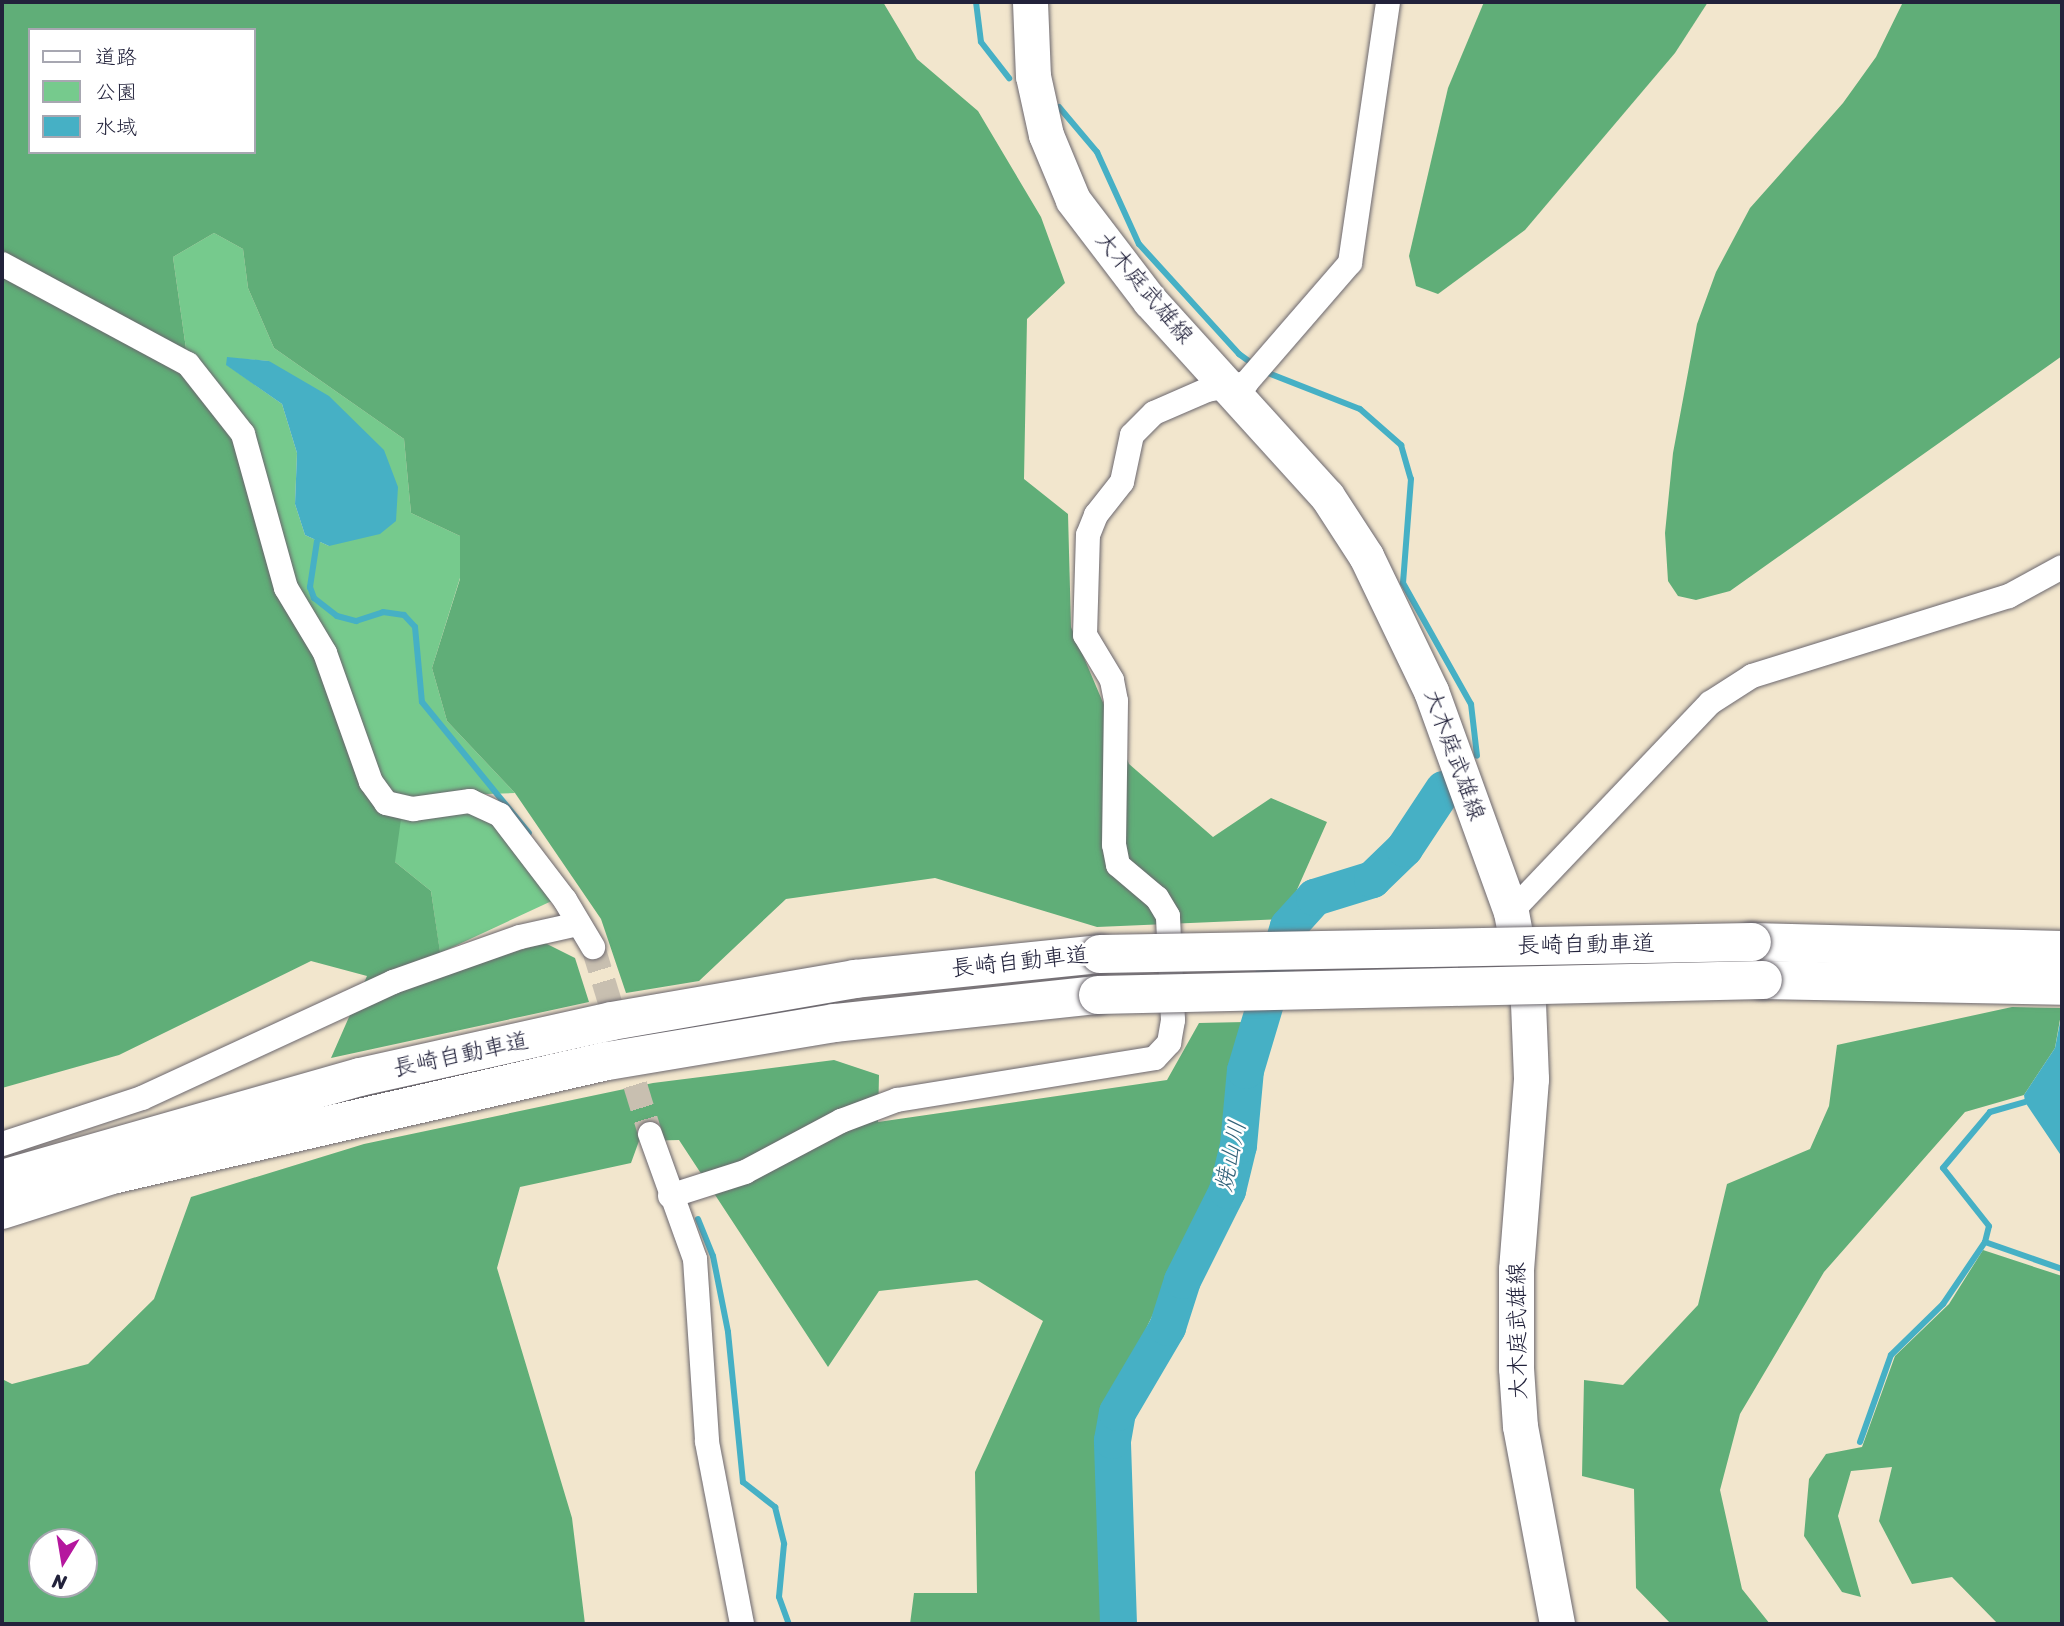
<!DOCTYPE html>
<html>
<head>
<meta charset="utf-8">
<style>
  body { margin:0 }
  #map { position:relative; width:2064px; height:1626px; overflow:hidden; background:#f2e6cd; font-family:Sriracha,"Klee One",sans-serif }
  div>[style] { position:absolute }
  .green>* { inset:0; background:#76ca8d }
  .forest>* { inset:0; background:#60ae78 }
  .water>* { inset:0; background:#46b0c5 }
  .stream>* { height:6px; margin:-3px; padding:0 3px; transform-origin:3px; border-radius:3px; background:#46b0c5 }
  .river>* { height:37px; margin:-18.5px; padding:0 18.5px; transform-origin:18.5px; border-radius:18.5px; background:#46b0c5 }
  .minor-tunnel>* { height:24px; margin-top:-12px; transform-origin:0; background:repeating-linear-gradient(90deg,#c8bfb0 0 24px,transparent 0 36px) }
  .roads { filter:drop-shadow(0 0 2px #6b676e) drop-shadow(0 0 2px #6b676e) }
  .minor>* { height:24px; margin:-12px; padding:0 12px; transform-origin:12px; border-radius:12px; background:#fff }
  .secondary>* { height:35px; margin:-17.5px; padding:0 17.5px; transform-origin:17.5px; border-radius:17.5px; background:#fff }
  .motorway>* { height:38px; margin:-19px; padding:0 19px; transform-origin:19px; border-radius:19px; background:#fff }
  .bridges { filter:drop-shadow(0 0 2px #6b676e) drop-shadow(0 0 2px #6b676e) }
  .motorway-bridge>* { height:38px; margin:-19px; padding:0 19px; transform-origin:19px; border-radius:19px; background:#fff }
  span { translate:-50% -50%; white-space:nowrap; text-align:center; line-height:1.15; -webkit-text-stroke:5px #fff; paint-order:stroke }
  .street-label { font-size:23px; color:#22223b }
  .water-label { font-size:24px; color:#326279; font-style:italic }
  .frame { position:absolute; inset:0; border:4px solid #22223b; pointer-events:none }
  .legend { position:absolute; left:28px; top:28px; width:228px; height:126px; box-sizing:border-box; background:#fff; border:2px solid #a7a7b1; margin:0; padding:9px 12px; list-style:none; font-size:21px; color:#22223b }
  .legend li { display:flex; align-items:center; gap:14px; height:35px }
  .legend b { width:35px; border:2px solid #a7a7b1 }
  .north { position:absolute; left:28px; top:1528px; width:70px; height:70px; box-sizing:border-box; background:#fff; border:2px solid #a7a7b1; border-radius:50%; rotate:191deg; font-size:19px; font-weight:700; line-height:28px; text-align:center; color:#22223b }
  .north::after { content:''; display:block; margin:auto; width:24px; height:32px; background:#b5179e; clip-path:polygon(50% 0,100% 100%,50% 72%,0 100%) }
</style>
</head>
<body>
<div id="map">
  <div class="green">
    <div style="clip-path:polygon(evenodd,214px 233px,243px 249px,248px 288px,274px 348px,404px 439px,411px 513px,460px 536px,460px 578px,432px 668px,447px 721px,515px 793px,425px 796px,469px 808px,495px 821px,556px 899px,440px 953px,431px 891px,395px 862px,190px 377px,173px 257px,214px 233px,227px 358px,269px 361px,329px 546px,305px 535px,295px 504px,297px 453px,282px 404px,227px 365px,227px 358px)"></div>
  </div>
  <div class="forest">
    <div style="clip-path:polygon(evenodd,2px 2px,883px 2px,917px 59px,978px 111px,1041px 217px,1065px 283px,1027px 319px,1024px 479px,1068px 514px,1071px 627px,1129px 764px,1213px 837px,1271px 798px,1327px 822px,1284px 919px,1097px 927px,935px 878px,786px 899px,699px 981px,626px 993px,601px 919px,515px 793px,447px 721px,432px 668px,460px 579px,460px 536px,411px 513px,404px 439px,274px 348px,248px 288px,243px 249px,214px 233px,173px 257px,190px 377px,239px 452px,372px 803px,401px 819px,395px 862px,431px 891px,443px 972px,545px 943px,575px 958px,589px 1002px,331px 1058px,367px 976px,311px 961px,119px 1055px,2px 1088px,2px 2px,30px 30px,254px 30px,254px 152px,30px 152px,30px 30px)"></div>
    <div style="clip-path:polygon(1484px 2px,1708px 2px,1675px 53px,1525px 230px,1438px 294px,1416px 286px,1409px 256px,1448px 88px)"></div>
    <div style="clip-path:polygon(1903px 2px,2062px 2px,2062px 356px,1730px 591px,1696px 600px,1678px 596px,1668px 581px,1665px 533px,1673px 453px,1697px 324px,1716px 272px,1750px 208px,1843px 103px,1876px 57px)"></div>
    <div style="clip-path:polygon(2012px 1007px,2062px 1008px,2055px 1048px,2024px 1095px,1965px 1112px,1824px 1272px,1740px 1414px,1720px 1490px,1742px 1589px,1770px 1624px,1671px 1624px,1636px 1588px,1634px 1489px,1582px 1476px,1584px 1380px,1623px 1385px,1698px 1305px,1727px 1184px,1810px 1149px,1829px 1106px,1837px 1045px)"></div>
    <div style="clip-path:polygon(evenodd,1245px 1022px,1228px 1158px,1106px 1412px,1106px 1624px,910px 1624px,914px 1593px,977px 1593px,975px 1472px,1043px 1321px,977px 1280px,879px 1291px,828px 1367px,679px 1140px,639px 1141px,631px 1163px,520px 1187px,497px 1268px,572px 1518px,585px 1624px,2px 1624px,2px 1379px,12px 1384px,88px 1364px,154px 1299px,191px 1197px,364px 1144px,653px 1083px,834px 1060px,879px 1075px,878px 1122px,1167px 1080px,1199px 1023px,1245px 1022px,42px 1542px,84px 1542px,84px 1584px,42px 1584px,42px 1542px)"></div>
    <div style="clip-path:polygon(1983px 1250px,2062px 1276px,2062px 1624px,1998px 1624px,1952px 1577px,1912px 1584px,1879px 1521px,1892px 1467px,1851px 1471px,1838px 1516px,1861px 1597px,1842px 1592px,1804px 1536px,1809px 1479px,1826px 1454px,1862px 1447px,1895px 1356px,1949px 1304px)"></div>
  </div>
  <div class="water">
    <div style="clip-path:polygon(227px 357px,269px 361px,329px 396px,384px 450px,398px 487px,396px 521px,380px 534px,329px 546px,305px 535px,295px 504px,297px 453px,282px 404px,226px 365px)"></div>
    <div style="clip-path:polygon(2062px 1012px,2062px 1157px,2025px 1102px,2024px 1095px,2055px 1048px)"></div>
  </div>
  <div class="stream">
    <div style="left:976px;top:2px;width:40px;rotate:82.9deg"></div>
    <div style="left:981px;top:42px;width:46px;rotate:52.1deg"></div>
    <div style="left:1059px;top:107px;width:59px;rotate:49.8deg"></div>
    <div style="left:1097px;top:152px;width:101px;rotate:65.5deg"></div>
    <div style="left:1139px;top:244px;width:149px;rotate:47.7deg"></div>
    <div style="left:1239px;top:354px;width:19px;rotate:36deg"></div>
    <div style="left:1263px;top:371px;width:104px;rotate:21.4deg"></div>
    <div style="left:1360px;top:409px;width:55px;rotate:41.3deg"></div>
    <div style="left:1401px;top:445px;width:35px;rotate:74deg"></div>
    <div style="left:1411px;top:479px;width:104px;rotate:94.4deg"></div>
    <div style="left:1403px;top:583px;width:139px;rotate:60.7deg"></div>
    <div style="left:1471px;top:704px;width:52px;rotate:83.4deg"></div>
    <div style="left:317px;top:541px;width:47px;rotate:98.7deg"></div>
    <div style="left:310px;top:587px;width:12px;rotate:70deg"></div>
    <div style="left:314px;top:598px;width:29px;rotate:38deg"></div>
    <div style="left:337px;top:616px;width:20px;rotate:15deg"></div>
    <div style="left:356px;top:621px;width:28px;rotate:-18deg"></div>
    <div style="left:383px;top:612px;width:21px;rotate:8deg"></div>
    <div style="left:404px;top:615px;width:16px;rotate:47deg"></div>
    <div style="left:415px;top:627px;width:75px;rotate:84.7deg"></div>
    <div style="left:422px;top:702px;width:169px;rotate:50.8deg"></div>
    <div style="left:698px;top:1219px;width:40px;rotate:68deg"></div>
    <div style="left:713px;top:1256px;width:77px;rotate:78.8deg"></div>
    <div style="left:728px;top:1332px;width:151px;rotate:84.3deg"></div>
    <div style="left:743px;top:1482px;width:41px;rotate:38deg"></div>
    <div style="left:775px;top:1507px;width:38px;rotate:76deg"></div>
    <div style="left:784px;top:1544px;width:53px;rotate:95.4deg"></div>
    <div style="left:779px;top:1597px;width:29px;rotate:70deg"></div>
    <div style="left:1985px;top:1242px;width:16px;rotate:-76deg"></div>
    <div style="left:1989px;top:1226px;width:74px;rotate:-128.4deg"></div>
    <div style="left:1943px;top:1168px;width:73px;rotate:-50deg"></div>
    <div style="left:1990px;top:1112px;width:36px;rotate:-16deg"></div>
    <div style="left:1860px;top:1442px;width:92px;rotate:-70.4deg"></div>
    <div style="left:1891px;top:1355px;width:73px;rotate:-44.4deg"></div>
    <div style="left:1943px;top:1304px;width:75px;rotate:-55.9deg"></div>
    <div style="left:1985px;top:1242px;width:82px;rotate:19.3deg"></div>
  </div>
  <div class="river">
    <div style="left:1118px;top:1624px;width:184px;rotate:-91.9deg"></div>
    <div style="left:1112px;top:1440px;width:28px;rotate:-80deg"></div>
    <div style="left:1117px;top:1412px;width:99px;rotate:-59.5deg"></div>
    <div style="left:1167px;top:1327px;width:49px;rotate:-72.3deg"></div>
    <div style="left:1182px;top:1280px;width:101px;rotate:-63.4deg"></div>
    <div style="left:1227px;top:1190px;width:46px;rotate:-76.3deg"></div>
    <div style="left:1238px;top:1145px;width:75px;rotate:-84.7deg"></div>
    <div style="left:1245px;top:1070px;width:150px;rotate:-73.4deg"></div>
    <div style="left:1288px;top:926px;width:39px;rotate:-48deg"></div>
    <div style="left:1314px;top:897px;width:61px;rotate:-17.2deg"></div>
    <div style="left:1372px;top:879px;width:45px;rotate:-44.1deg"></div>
    <div style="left:1404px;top:848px;width:71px;rotate:-56.5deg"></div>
  </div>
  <div class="minor-tunnel">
    <div style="left:593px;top:947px;width:195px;rotate:73deg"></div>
  </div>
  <div class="roads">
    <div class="minor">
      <div style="left:2px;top:264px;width:211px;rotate:28.3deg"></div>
      <div style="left:188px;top:364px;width:89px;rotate:51.8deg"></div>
      <div style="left:243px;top:434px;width:160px;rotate:74.4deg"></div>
      <div style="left:286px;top:588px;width:76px;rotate:59deg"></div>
      <div style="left:325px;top:653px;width:137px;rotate:70.4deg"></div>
      <div style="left:371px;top:782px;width:26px;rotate:54deg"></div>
      <div style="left:386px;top:803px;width:28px;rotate:13deg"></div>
      <div style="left:413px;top:809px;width:58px;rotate:-8deg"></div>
      <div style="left:470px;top:801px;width:33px;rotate:25deg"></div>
      <div style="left:500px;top:815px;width:107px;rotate:52.6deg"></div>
      <div style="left:565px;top:900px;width:55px;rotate:59.2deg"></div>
      <div style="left:1511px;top:912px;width:289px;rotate:-46.4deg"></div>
      <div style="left:1710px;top:703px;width:50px;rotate:-32.7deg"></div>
      <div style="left:1752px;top:676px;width:269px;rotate:-17.3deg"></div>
      <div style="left:2009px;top:596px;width:60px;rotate:-28.7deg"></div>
      <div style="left:650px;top:1134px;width:133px;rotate:70.2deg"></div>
      <div style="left:695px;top:1259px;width:183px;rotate:86.2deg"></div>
      <div style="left:707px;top:1442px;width:185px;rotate:79.1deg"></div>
      <div style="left:2px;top:1144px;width:147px;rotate:-18.2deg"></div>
      <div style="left:142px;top:1098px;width:277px;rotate:-24.8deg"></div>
      <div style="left:393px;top:982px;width:135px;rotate:-19.5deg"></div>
      <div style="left:520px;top:937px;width:59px;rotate:-12.6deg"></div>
      <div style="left:670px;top:1196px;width:79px;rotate:-17.7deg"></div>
      <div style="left:745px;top:1172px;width:109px;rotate:-28deg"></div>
      <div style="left:841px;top:1121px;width:60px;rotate:-20.6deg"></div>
      <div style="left:897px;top:1100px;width:261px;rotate:-9.2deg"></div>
      <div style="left:1155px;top:1058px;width:21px;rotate:-47deg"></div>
      <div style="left:1169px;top:1043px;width:23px;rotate:-80deg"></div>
      <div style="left:1173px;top:1020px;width:104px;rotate:-92.8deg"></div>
      <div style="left:1168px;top:916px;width:21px;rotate:-121deg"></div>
      <div style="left:1157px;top:898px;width:51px;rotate:-139.8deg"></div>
      <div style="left:1118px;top:865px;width:20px;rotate:-101deg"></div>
      <div style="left:1114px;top:845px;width:144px;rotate:-89.2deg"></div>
      <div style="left:1116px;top:701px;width:21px;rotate:-101deg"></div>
      <div style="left:1112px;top:680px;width:52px;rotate:-121deg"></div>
      <div style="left:1085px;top:635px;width:100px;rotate:-88.3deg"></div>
      <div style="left:1088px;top:535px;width:22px;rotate:-68deg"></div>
      <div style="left:1096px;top:515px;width:42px;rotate:-51.8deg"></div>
      <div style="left:1122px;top:482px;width:48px;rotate:-78deg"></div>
      <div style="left:1132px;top:435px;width:31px;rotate:-45deg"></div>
      <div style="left:1154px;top:413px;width:58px;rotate:-23.5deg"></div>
      <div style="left:1207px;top:390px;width:40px;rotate:-10deg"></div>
      <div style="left:1246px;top:383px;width:159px;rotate:-49.1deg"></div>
      <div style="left:1350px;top:263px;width:264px;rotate:-81.7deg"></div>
    </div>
    <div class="secondary">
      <div style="left:1030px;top:2px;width:74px;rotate:87.7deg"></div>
      <div style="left:1033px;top:76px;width:60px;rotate:77.6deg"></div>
      <div style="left:1046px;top:135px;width:70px;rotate:67.4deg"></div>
      <div style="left:1073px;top:200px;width:127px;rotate:52.7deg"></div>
      <div style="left:1150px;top:301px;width:263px;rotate:47.8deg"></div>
      <div style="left:1327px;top:496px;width:72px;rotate:57deg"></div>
      <div style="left:1366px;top:556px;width:150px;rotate:64.3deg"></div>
      <div style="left:1431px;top:691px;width:235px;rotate:70.1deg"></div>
      <div style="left:1511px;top:912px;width:93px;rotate:79.4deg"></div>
      <div style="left:1528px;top:1003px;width:76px;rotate:87.7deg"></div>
      <div style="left:1531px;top:1079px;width:191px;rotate:94.5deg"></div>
      <div style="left:1516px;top:1269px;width:99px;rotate:90deg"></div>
      <div style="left:1516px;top:1368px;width:58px;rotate:86.1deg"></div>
      <div style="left:1520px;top:1426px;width:201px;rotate:79.4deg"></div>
    </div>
    <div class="motorway">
      <div style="left:1752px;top:942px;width:310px;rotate:1.5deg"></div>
      <div style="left:1763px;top:980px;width:299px;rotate:1.1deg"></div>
      <div style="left:2px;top:1179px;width:372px;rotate:-15.9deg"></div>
      <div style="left:360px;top:1077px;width:258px;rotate:-12.5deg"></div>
      <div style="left:612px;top:1021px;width:247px;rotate:-9.8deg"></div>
      <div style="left:855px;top:979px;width:246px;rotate:-5.8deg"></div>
      <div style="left:2px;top:1210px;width:115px;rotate:-17.7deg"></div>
      <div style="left:112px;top:1175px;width:508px;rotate:-12.97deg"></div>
      <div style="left:607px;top:1061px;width:230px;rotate:-9.5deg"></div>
      <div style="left:834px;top:1023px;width:265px;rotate:-6.1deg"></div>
    </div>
  </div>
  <div class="bridges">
    <div class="motorway-bridge">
      <div style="left:1100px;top:954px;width:652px;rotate:-1.05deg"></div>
      <div style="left:1098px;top:995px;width:665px;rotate:-1.29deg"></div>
    </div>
  </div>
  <div class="street-label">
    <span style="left:1144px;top:288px;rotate:50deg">大木庭武雄線</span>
    <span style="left:1454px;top:755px;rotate:70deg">大木庭武雄線</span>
    <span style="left:1586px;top:945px;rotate:-1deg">長崎自動車道</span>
    <span style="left:1020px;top:962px;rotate:-6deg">長崎自動車道</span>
    <span style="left:461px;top:1055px;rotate:-12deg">長崎自動車道</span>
    <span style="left:1518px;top:1331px;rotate:-91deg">大木庭武雄線</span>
  </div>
  <div class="water-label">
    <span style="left:1231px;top:1156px;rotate:-78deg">焼山川</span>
  </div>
  <div class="frame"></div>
  <ul class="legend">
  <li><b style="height:9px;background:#fff"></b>道路</li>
  <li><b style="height:19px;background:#76ca8d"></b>公園</li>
  <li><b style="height:19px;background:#46b0c5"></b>水域</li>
  </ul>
  <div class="north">N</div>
</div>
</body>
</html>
